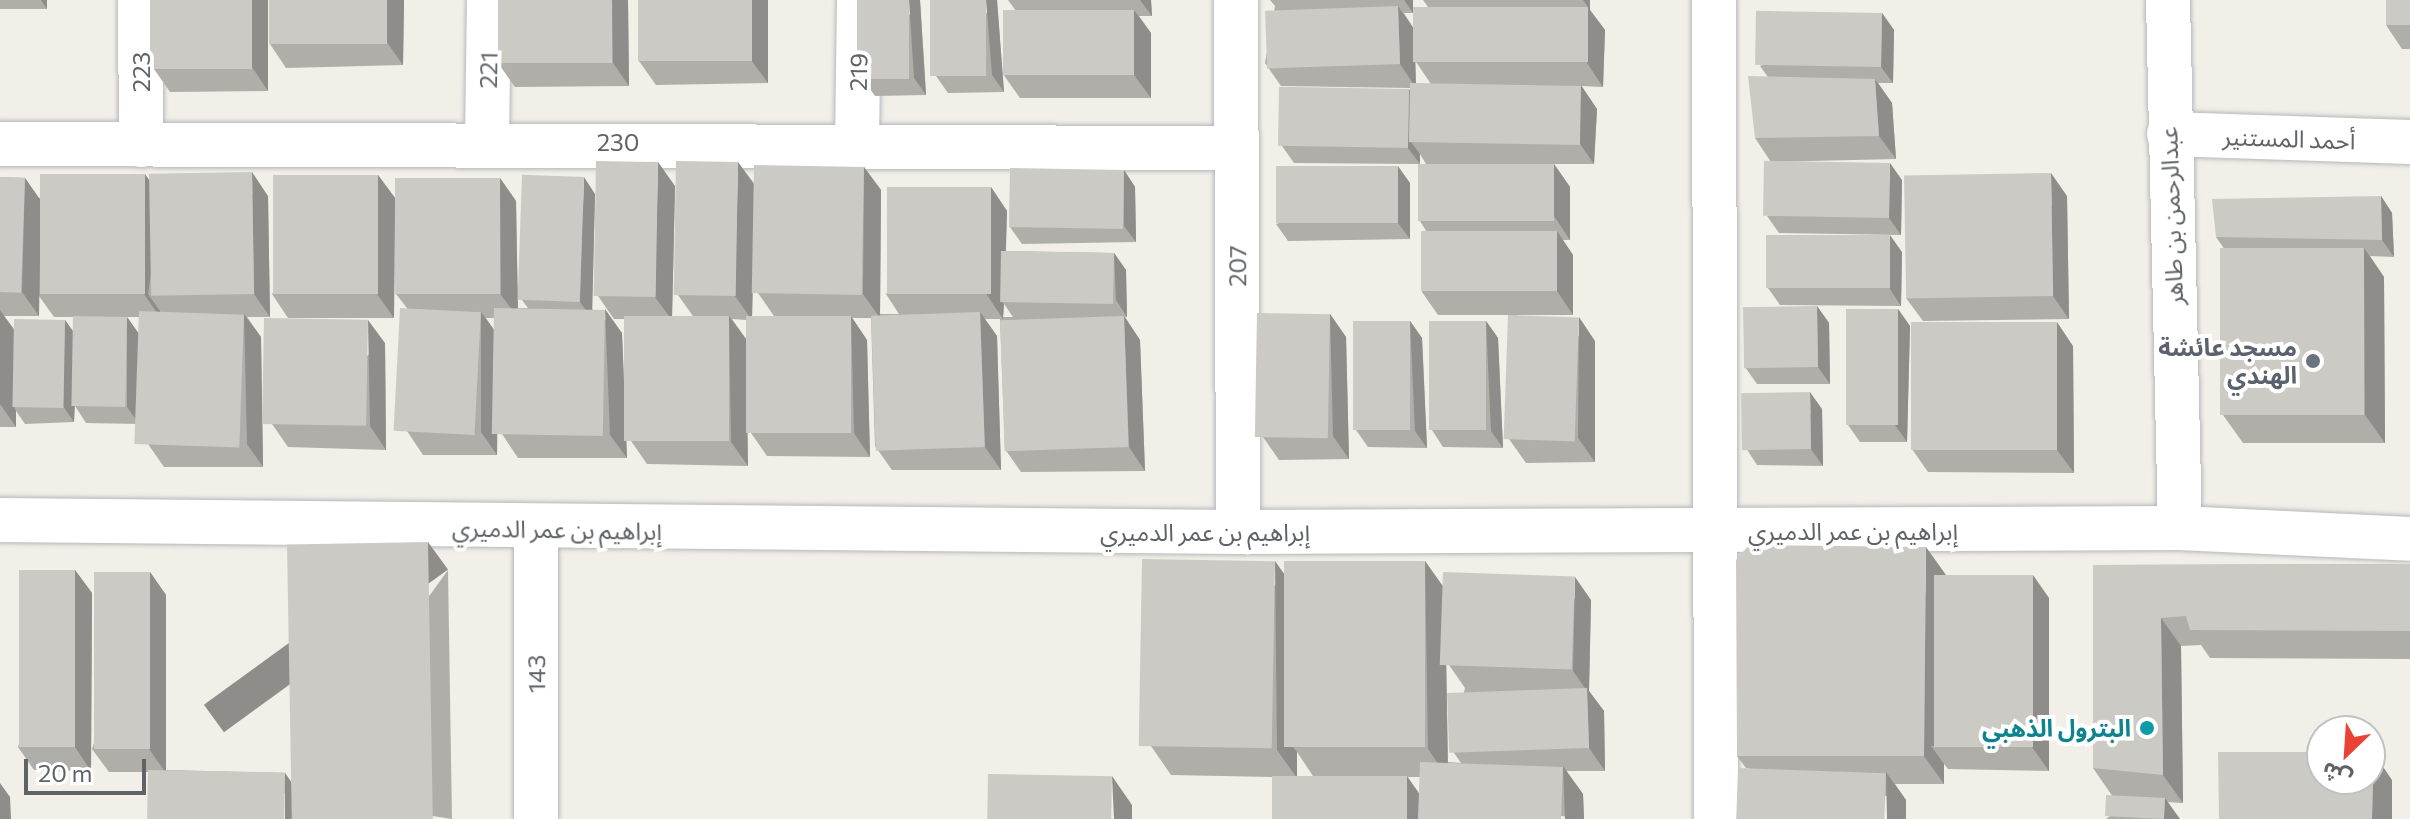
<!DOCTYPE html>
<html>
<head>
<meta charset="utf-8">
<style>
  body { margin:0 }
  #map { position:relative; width:2410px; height:819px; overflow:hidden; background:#f1efe8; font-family:Commissioner,"Noto Sans Arabic",sans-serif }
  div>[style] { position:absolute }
  .roads { filter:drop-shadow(0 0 2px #b5b8bc) drop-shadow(0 0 2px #b5b8bc) }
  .minor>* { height:44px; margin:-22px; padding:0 22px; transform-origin:22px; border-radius:22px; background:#fff }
  .wall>* { inset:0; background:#afaea9; transform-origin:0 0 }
  .shaded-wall>* { inset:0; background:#8f8d8a; transform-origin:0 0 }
  .building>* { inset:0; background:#cccac5; transform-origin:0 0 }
  .dots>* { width:22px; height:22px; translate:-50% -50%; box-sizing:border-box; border:4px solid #fff; border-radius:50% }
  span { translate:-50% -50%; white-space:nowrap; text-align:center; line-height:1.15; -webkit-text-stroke:8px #fff; paint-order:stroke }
  .street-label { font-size:24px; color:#5f6368 }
  .worship-label { font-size:24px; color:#5b616d; font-weight:700 }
  .right { translate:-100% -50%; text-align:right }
  .culture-label { font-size:24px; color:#0d838f; font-weight:700 }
  .north { position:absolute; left:2306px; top:715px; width:80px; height:80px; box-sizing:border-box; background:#fff; border:2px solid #bfc1c3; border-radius:50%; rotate:205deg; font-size:22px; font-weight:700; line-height:32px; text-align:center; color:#5f6368 }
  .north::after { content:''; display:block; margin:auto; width:28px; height:36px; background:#ea4335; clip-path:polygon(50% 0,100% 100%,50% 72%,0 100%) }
  .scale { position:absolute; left:24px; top:759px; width:122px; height:36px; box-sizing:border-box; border:4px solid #5f6368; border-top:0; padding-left:10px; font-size:24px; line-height:28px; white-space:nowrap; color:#5f6368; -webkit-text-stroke:6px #fff; paint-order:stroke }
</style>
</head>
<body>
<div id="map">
  <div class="roads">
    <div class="minor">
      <div style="left:140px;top:0;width:145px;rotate:89.6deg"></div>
      <div style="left:1236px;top:0;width:532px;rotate:89.78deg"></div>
      <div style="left:1714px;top:0;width:819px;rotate:89.86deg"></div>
      <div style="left:2168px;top:0;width:528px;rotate:88.7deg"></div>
      <div style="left:2169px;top:134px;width:241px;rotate:1.9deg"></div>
      <div style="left:487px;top:141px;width:141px;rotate:-89.2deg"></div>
      <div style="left:857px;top:143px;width:143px;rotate:-89.2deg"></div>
      <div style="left:0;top:144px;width:1237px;rotate:0.19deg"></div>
      <div style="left:0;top:520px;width:1238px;rotate:0.56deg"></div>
      <div style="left:1238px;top:532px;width:942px;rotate:-0.24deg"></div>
      <div style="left:2180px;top:528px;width:230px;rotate:2.7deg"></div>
      <div style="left:536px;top:530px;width:289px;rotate:90deg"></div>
    </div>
  </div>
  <div class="wall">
    <div style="left:0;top:0;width:47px;height:9px"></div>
    <div style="clip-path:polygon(268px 0,268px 91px,170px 92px,154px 69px)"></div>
    <div style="clip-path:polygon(404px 0,403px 65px,286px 68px,270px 44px)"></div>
    <div style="clip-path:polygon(628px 0,629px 86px,515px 87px,498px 63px)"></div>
    <div style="clip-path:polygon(638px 0,768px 0,768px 83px,656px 85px,639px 61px)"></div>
    <div style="clip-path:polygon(920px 0,926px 95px,875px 96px,863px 79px)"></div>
    <div style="clip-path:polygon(997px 0,1004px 92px,948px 93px,936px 76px)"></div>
    <div style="clip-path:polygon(1008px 0,1151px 0,1152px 16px,1139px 16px,1151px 33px,1151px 98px,1020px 98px,1003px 74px,1016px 11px)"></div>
    <div style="clip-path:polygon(evenodd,1270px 0,1413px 0,1413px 13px,1404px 13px,1414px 29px,1428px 7px,1423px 0,1590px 0,1590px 10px,1605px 30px,1603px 87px,1581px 86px,1597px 109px,1594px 164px,1554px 164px,1570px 187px,1570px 240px,1563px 240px,1573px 255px,1573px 315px,1515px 315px,1595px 341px,1595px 462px,1526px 463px,1509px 439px,1508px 315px,1438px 315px,1422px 292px,1428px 234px,1420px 221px,1418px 164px,1294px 163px,1282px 146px,1410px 91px,1410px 88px,1281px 86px,1265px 63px,1275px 6px,1270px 0,1415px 42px,1416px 62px,1431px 84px,1416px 83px,1415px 42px,1270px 0,1420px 154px,1426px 164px,1420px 164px,1420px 154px)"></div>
    <div style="clip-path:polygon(2410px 0,2410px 49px,2402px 49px,2386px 25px)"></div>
    <div style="clip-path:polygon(1882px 13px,1894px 30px,1893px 83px,1878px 83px,1892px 103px,1896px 159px,1771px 162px,1755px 138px,1768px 77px,1760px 66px)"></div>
    <div style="clip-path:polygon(evenodd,864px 167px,881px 190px,880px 314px,899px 314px,886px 294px,991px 187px,1007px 211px,1006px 251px,1114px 253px,1126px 270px,1127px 317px,1125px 317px,1140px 340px,1145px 471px,1021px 472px,1005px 449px,1000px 319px,985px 319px,997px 336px,1001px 470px,892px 470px,875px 446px,871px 318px,852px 318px,867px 340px,870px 457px,767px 456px,751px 433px,746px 320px,732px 319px,746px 339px,748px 466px,647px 464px,631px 441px,624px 319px,614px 319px,598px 296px,675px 186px,672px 316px,693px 316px,678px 295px,754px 185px,864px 167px,755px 193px,758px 293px,774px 316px,752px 316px,755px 193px,864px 167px,1004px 304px,1013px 317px,1003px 317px,1004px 304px)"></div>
    <div style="clip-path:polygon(1124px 170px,1135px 187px,1136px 242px,1022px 244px,1010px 227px)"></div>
    <div style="clip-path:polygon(378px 175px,395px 198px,394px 318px,288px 318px,272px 294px)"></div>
    <div style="clip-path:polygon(evenodd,0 177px,25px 178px,39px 198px,149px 180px,268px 196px,270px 317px,247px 317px,261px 337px,263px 467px,164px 467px,148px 444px,139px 317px,127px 317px,139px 334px,139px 424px,86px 423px,75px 406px,74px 422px,25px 424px,16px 411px,16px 427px,0 427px,0 177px,39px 296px,54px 317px,73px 317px,73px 331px,65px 320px,14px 329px,4px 316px,39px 316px,39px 296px)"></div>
    <div style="clip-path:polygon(evenodd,500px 178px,516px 201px,518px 308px,528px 308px,522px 300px,595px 194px,592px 309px,622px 333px,627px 458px,518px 458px,502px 434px,498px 368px,497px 455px,423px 455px,407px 431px,407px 308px,396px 294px,500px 178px,486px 318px,495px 318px,495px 332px,486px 318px)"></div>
    <div style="clip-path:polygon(1902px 180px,1901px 235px,1779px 233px,1767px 216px)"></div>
    <div style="clip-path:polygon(1410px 183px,1410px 239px,1288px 241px,1276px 224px)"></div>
    <div style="clip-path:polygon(2067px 196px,2069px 319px,1923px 321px,1906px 298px)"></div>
    <div style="clip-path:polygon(2381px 196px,2392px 213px,2394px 257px,2370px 256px,2384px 277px,2385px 443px,2243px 443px,2223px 415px,2225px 250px,2216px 237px)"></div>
    <div style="clip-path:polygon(1902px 252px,1901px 306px,1780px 305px,1768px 288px)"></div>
    <div style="clip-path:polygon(1817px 306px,1829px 323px,1830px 384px,1757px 384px,1745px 367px)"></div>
    <div style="clip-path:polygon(1898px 309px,1910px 326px,1907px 442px,1860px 442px,1848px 425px)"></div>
    <div style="clip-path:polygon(1330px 314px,1346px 337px,1349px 459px,1279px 460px,1263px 437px)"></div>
    <div style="clip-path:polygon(1410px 321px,1422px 338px,1427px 448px,1368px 447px,1356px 430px)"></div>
    <div style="clip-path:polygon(1486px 321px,1498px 338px,1503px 448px,1443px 447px,1432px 430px)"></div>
    <div style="clip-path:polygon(385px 343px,386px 450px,288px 447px,272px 424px)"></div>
    <div style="clip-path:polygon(2073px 346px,2074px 473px,1928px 472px,1912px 449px)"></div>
    <div style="clip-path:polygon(1822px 409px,1823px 466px,1757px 465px,1746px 448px)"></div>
    <div style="clip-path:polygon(evenodd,1425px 561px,1444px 589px,1591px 600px,1589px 691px,1604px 711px,1605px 771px,1566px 771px,1583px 794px,1584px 819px,1272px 777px,1171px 775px,1151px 746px,1284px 573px,1425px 561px,1445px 599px,1449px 665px,1465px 688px,1450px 747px,1461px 763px,1448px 762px,1445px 599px,1425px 561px,1297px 752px,1313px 776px,1297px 776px,1297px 752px,1425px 561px,1407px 777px,1420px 777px,1421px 797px,1407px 777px)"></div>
    <div style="clip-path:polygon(2410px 564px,2410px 659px,2210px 658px,2201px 645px,2181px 646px,2183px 803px,2167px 802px,2180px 819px,2106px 819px,2133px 799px,2113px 797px,2093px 768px,2093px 565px)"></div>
    <div style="clip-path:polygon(75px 570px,92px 593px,91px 771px,34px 770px,18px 747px)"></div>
    <div style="clip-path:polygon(448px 570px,452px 819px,148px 772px,109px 772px,92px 749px,150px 572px,166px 595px,166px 770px,285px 773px,293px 785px)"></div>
    <div style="clip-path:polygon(1946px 575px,2049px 598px,2049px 771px,1948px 769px,1944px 764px,1944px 784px,1895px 784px,1906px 800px,1746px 768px,1737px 756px)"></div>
  </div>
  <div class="shaded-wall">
    <div style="clip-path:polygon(41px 0,47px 0,47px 9px)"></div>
    <div style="clip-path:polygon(252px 0,268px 0,268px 91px,252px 67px)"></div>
    <div style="clip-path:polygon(387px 0,404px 0,403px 65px,386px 41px)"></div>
    <div style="clip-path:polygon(612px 0,628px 0,629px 86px,613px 63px)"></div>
    <div style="clip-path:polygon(752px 0,768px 0,768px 83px,751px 60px)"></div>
    <div style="clip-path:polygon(909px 0,920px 0,926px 95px,914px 78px)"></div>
    <div style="clip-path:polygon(986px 0,997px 0,1004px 92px,992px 75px)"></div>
    <div style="clip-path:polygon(1140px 0,1151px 0,1152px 16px)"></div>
    <div style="clip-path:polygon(1404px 0,1413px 0,1413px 13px)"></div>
    <div style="clip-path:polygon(1583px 0,1590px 0,1590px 10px,1605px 30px,1603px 87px,1587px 63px,1588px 7px)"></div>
    <div style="clip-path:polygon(1398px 6px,1414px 29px,1416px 88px,1400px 64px)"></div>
    <div style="clip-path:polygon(1134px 10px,1151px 33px,1151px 98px,1134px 75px)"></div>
    <div style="clip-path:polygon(1882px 13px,1894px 30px,1893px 83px,1881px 67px)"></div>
    <div style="clip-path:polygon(1875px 79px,1892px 103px,1896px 159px,1879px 136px)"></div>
    <div style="clip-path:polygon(1581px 85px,1597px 109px,1594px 164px,1578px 141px)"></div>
    <div style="clip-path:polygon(1409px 89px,1421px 106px,1411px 142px,1420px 154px,1420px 164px,1408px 148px)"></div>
    <div style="clip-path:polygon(658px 162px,675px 186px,672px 320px,655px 297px)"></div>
    <div style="clip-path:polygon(738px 162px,755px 185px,752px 320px,735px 296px)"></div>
    <div style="clip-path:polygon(1890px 163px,1902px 180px,1901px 235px,1889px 218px)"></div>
    <div style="clip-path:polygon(1554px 164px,1570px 187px,1570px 240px,1554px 216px)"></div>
    <div style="clip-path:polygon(1398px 166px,1410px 183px,1410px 239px,1398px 223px)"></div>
    <div style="clip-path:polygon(864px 167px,881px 190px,880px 318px,863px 294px)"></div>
    <div style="clip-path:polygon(1124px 170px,1135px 187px,1136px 242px,1124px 226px)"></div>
    <div style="clip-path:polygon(252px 172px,268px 196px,270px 317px,254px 294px)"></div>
    <div style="clip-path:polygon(2051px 173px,2067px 196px,2069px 319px,2053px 296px)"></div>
    <div style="clip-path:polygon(145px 174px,162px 198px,148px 294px,160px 311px,160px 317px,144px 294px)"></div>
    <div style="clip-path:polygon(378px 175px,395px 198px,394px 318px,377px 294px)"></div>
    <div style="clip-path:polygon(584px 177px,595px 194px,592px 319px,580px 302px)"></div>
    <div style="clip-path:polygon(25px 178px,41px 201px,39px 316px,22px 292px)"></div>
    <div style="clip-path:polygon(500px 178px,516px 201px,518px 318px,501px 295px)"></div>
    <div style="clip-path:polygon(991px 187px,1007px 211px,1004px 302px,1002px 302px,1004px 304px,1003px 319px,987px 295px)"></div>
    <div style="clip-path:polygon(2381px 196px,2392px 213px,2394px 257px,2382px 240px)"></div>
    <div style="clip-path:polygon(1557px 231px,1573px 255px,1573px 315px,1557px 291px)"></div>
    <div style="clip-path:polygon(1890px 235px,1902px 252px,1901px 306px,1890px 289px)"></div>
    <div style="clip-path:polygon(2364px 248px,2384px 277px,2385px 443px,2365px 415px)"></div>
    <div style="clip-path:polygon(1114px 253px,1126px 270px,1127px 317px,1116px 300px)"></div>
    <div style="clip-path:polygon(1817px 306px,1829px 323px,1830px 384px,1818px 367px)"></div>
    <div style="clip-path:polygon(605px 309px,622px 333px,627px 458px,610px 435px)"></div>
    <div style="clip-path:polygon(1898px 309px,1910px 326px,1907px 442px,1895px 425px)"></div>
    <div style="clip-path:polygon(0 310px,17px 334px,14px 407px,16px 411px,16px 427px,0 404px)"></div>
    <div style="clip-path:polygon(481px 312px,498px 335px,497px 455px,481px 432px)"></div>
    <div style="clip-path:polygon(980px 312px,997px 336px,1001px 470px,985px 447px)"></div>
    <div style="clip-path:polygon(244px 314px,261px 337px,263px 467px,247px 444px)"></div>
    <div style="clip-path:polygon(1330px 314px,1346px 337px,1349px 459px,1333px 436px)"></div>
    <div style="clip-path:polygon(729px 316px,746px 339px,748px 466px,731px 442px)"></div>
    <div style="clip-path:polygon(851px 316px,867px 340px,870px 457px,854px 433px)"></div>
    <div style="clip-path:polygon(1124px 316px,1140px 340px,1145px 471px,1129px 447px)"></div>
    <div style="clip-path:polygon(127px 317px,139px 334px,139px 424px,127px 407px)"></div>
    <div style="clip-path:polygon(1579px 317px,1595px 341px,1595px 462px,1578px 438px)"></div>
    <div style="clip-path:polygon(65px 320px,77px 337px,74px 422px,63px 406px)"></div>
    <div style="clip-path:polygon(368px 320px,385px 343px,386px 450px,370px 426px)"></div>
    <div style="clip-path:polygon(1410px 321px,1422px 338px,1427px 448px,1415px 431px)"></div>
    <div style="clip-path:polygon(1486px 321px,1498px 338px,1503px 448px,1491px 431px)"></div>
    <div style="clip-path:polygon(2057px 322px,2073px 346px,2074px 473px,2057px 450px)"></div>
    <div style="clip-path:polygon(1810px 392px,1822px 409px,1823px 466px,1811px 449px)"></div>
    <div style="left:428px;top:542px;width:34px;height:277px;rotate:54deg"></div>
    <div style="clip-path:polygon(1926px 547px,1946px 575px,1944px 746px,1931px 746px,1944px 764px,1944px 784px,1924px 756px)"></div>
    <div style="clip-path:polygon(1275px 561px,1295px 589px,1293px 747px,1297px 752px,1297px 778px,1277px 750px)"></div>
    <div style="clip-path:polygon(1425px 561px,1445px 589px,1448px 778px,1428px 749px)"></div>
    <div style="clip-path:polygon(75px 570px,92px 593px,91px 771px,75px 747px)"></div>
    <div style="clip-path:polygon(150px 572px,166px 595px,166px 773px,149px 749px)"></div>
    <div style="clip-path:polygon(2033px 575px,2049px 598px,2049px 771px,2032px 747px)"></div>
    <div style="clip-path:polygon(1575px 577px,1591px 600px,1589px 691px,1604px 711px,1605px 771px,1589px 748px,1587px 691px,1573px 671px)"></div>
    <div style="clip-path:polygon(2161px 618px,2181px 646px,2183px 803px,2163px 775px)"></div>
    <div style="clip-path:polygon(2373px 752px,2392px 780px,2392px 819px,2372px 819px)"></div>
    <div style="clip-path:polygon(1563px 766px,1583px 794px,1584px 819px,1565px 819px)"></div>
    <div style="clip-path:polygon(1886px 772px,1906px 800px,1906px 819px,1887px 819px)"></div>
    <div style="clip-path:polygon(285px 773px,301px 796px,301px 819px,285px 819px)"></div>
    <div style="clip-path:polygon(1112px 776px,1132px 805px,1132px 819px,1114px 819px)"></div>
    <div style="clip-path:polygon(1407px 776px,1423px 799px,1423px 819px,1407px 819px)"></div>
    <div style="clip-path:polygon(0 783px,10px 797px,11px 819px,0 819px)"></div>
    <div style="clip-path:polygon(2165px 798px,2180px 819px,2164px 819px)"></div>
  </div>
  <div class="building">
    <div style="left:150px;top:0;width:102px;height:69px"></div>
    <div style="left:269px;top:0;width:118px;height:44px"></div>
    <div style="left:498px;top:0;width:114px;height:63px"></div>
    <div style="left:638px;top:0;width:114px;height:61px"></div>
    <div style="left:857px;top:0;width:52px;height:79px"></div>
    <div style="left:930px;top:0;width:56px;height:76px"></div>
    <div style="left:2386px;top:0;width:24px;height:25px"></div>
    <div style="left:1398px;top:6px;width:58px;height:133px;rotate:88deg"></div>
    <div style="left:1413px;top:7px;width:175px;height:55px"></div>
    <div style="left:1134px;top:10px;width:65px;height:131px;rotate:90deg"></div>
    <div style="left:1882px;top:13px;width:54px;height:126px;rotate:91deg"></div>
    <div style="clip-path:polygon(1748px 76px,1875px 79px,1879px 136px,1755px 138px)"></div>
    <div style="left:1410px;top:83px;width:171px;height:59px;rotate:1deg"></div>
    <div style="left:1409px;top:89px;width:59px;height:130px;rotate:91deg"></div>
    <div style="left:658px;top:162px;width:135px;height:62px;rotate:91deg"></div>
    <div style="left:738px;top:162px;width:134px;height:62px;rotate:91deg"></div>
    <div style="left:1890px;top:163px;width:55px;height:126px;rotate:91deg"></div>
    <div style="left:1418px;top:164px;width:136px;height:57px"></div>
    <div style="left:754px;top:165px;width:110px;height:128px;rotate:1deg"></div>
    <div style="left:1398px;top:166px;width:57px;height:122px;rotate:90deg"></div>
    <div style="left:1010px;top:168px;width:114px;height:59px;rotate:1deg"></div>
    <div style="left:252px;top:172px;width:122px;height:103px;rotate:89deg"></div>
    <div style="left:2051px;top:173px;width:123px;height:147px;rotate:89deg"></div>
    <div style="left:40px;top:174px;width:105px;height:120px"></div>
    <div style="left:273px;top:175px;width:105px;height:119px"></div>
    <div style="left:0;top:177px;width:25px;height:115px;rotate:2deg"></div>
    <div style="left:584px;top:177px;width:125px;height:62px;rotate:92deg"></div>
    <div style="left:395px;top:178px;width:105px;height:116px"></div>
    <div style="left:887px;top:187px;width:104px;height:107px"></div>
    <div style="clip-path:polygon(2381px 196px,2382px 240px,2216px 237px,2212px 199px)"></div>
    <div style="left:1557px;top:231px;width:60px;height:136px;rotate:90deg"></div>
    <div style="left:1766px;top:235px;width:124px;height:53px"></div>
    <div style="left:2364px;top:248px;width:167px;height:144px;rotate:90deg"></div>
    <div style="left:1001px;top:251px;width:113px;height:51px;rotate:1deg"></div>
    <div style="left:1817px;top:306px;width:61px;height:74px;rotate:89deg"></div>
    <div style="left:400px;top:308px;width:81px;height:123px;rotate:3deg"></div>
    <div style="left:494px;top:308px;width:111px;height:126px;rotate:1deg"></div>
    <div style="left:1846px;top:309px;width:52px;height:116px"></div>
    <div style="left:139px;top:311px;width:105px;height:133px;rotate:2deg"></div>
    <div style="left:980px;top:312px;width:135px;height:109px;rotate:88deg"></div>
    <div style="left:1257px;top:313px;width:73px;height:124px;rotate:1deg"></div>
    <div style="left:1508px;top:315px;width:71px;height:124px;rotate:2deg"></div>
    <div style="left:73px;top:316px;width:54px;height:90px;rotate:1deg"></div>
    <div style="left:624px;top:316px;width:105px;height:125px"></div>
    <div style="left:746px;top:316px;width:105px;height:117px"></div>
    <div style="left:1124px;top:316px;width:131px;height:124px;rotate:88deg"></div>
    <div style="left:264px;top:318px;width:104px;height:106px;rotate:1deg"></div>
    <div style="left:14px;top:319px;width:51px;height:88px;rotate:1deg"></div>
    <div style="left:1353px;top:321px;width:57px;height:109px"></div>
    <div style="left:1429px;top:321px;width:57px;height:109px"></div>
    <div style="left:2057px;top:322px;width:128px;height:146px;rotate:90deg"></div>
    <div style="left:1810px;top:392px;width:57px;height:69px;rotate:89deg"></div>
    <div style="left:428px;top:542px;width:277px;height:141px;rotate:89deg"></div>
    <div style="clip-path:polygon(1749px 545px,1926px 547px,1924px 756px,1737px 756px,1736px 560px)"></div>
    <div style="left:1142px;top:559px;width:133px;height:187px;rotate:1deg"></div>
    <div style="left:1284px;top:561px;width:141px;height:186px"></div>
    <div style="clip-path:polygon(2410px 564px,2410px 631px,2190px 630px,2186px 616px,2161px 618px,2163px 775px,2093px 768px,2093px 565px)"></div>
    <div style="left:19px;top:570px;width:56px;height:177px"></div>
    <div style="left:94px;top:572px;width:56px;height:177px"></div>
    <div style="left:1443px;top:572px;width:132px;height:93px;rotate:2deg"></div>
    <div style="left:2033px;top:575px;width:172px;height:99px;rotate:90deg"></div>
    <div style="left:1587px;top:688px;width:60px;height:140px;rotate:88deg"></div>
    <div style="clip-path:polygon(2218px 752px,2322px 752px,2322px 779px,2370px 779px,2370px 752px,2373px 752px,2372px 819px,2219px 819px)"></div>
    <div style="left:1420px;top:762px;width:143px;height:57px;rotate:2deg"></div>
    <div style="left:1738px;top:768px;width:148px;height:51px;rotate:2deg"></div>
    <div style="left:148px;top:770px;width:137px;height:49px;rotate:1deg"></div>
    <div style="left:988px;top:774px;width:124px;height:45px;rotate:1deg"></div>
    <div style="left:1272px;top:776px;width:135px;height:43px"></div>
    <div style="left:2165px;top:798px;width:21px;height:59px;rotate:93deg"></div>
  </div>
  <div class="dots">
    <div style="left:2313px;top:361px;background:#6b7280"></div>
    <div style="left:2147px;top:728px;background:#0f9aa8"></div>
  </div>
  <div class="street-label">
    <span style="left:488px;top:70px;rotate:-89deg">221</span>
    <span style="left:141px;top:72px;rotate:-90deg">223</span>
    <span style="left:858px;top:72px;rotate:-89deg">219</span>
    <span style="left:2289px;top:138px;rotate:2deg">أحمد المستنير</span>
    <span style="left:618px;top:142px">230</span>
    <span style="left:2171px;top:216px;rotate:-92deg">عبدالرحمن بن طاهر</span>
    <span style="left:1237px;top:266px;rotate:-90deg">207</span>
    <span style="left:557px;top:529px;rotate:1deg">إبراهيم بن عمر الدميري</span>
    <span style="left:1853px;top:531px">إبراهيم بن عمر الدميري</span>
    <span style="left:1205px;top:532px">إبراهيم بن عمر الدميري</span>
    <span style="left:536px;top:674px;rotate:-90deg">143</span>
  </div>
  <div class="worship-label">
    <span class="right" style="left:2297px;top:361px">مسجد عائشة<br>الهندي</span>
  </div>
  <div class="culture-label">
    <span class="right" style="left:2131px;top:728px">البترول الذهبي</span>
  </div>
  <div class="north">ش</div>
  <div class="scale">20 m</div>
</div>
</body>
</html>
